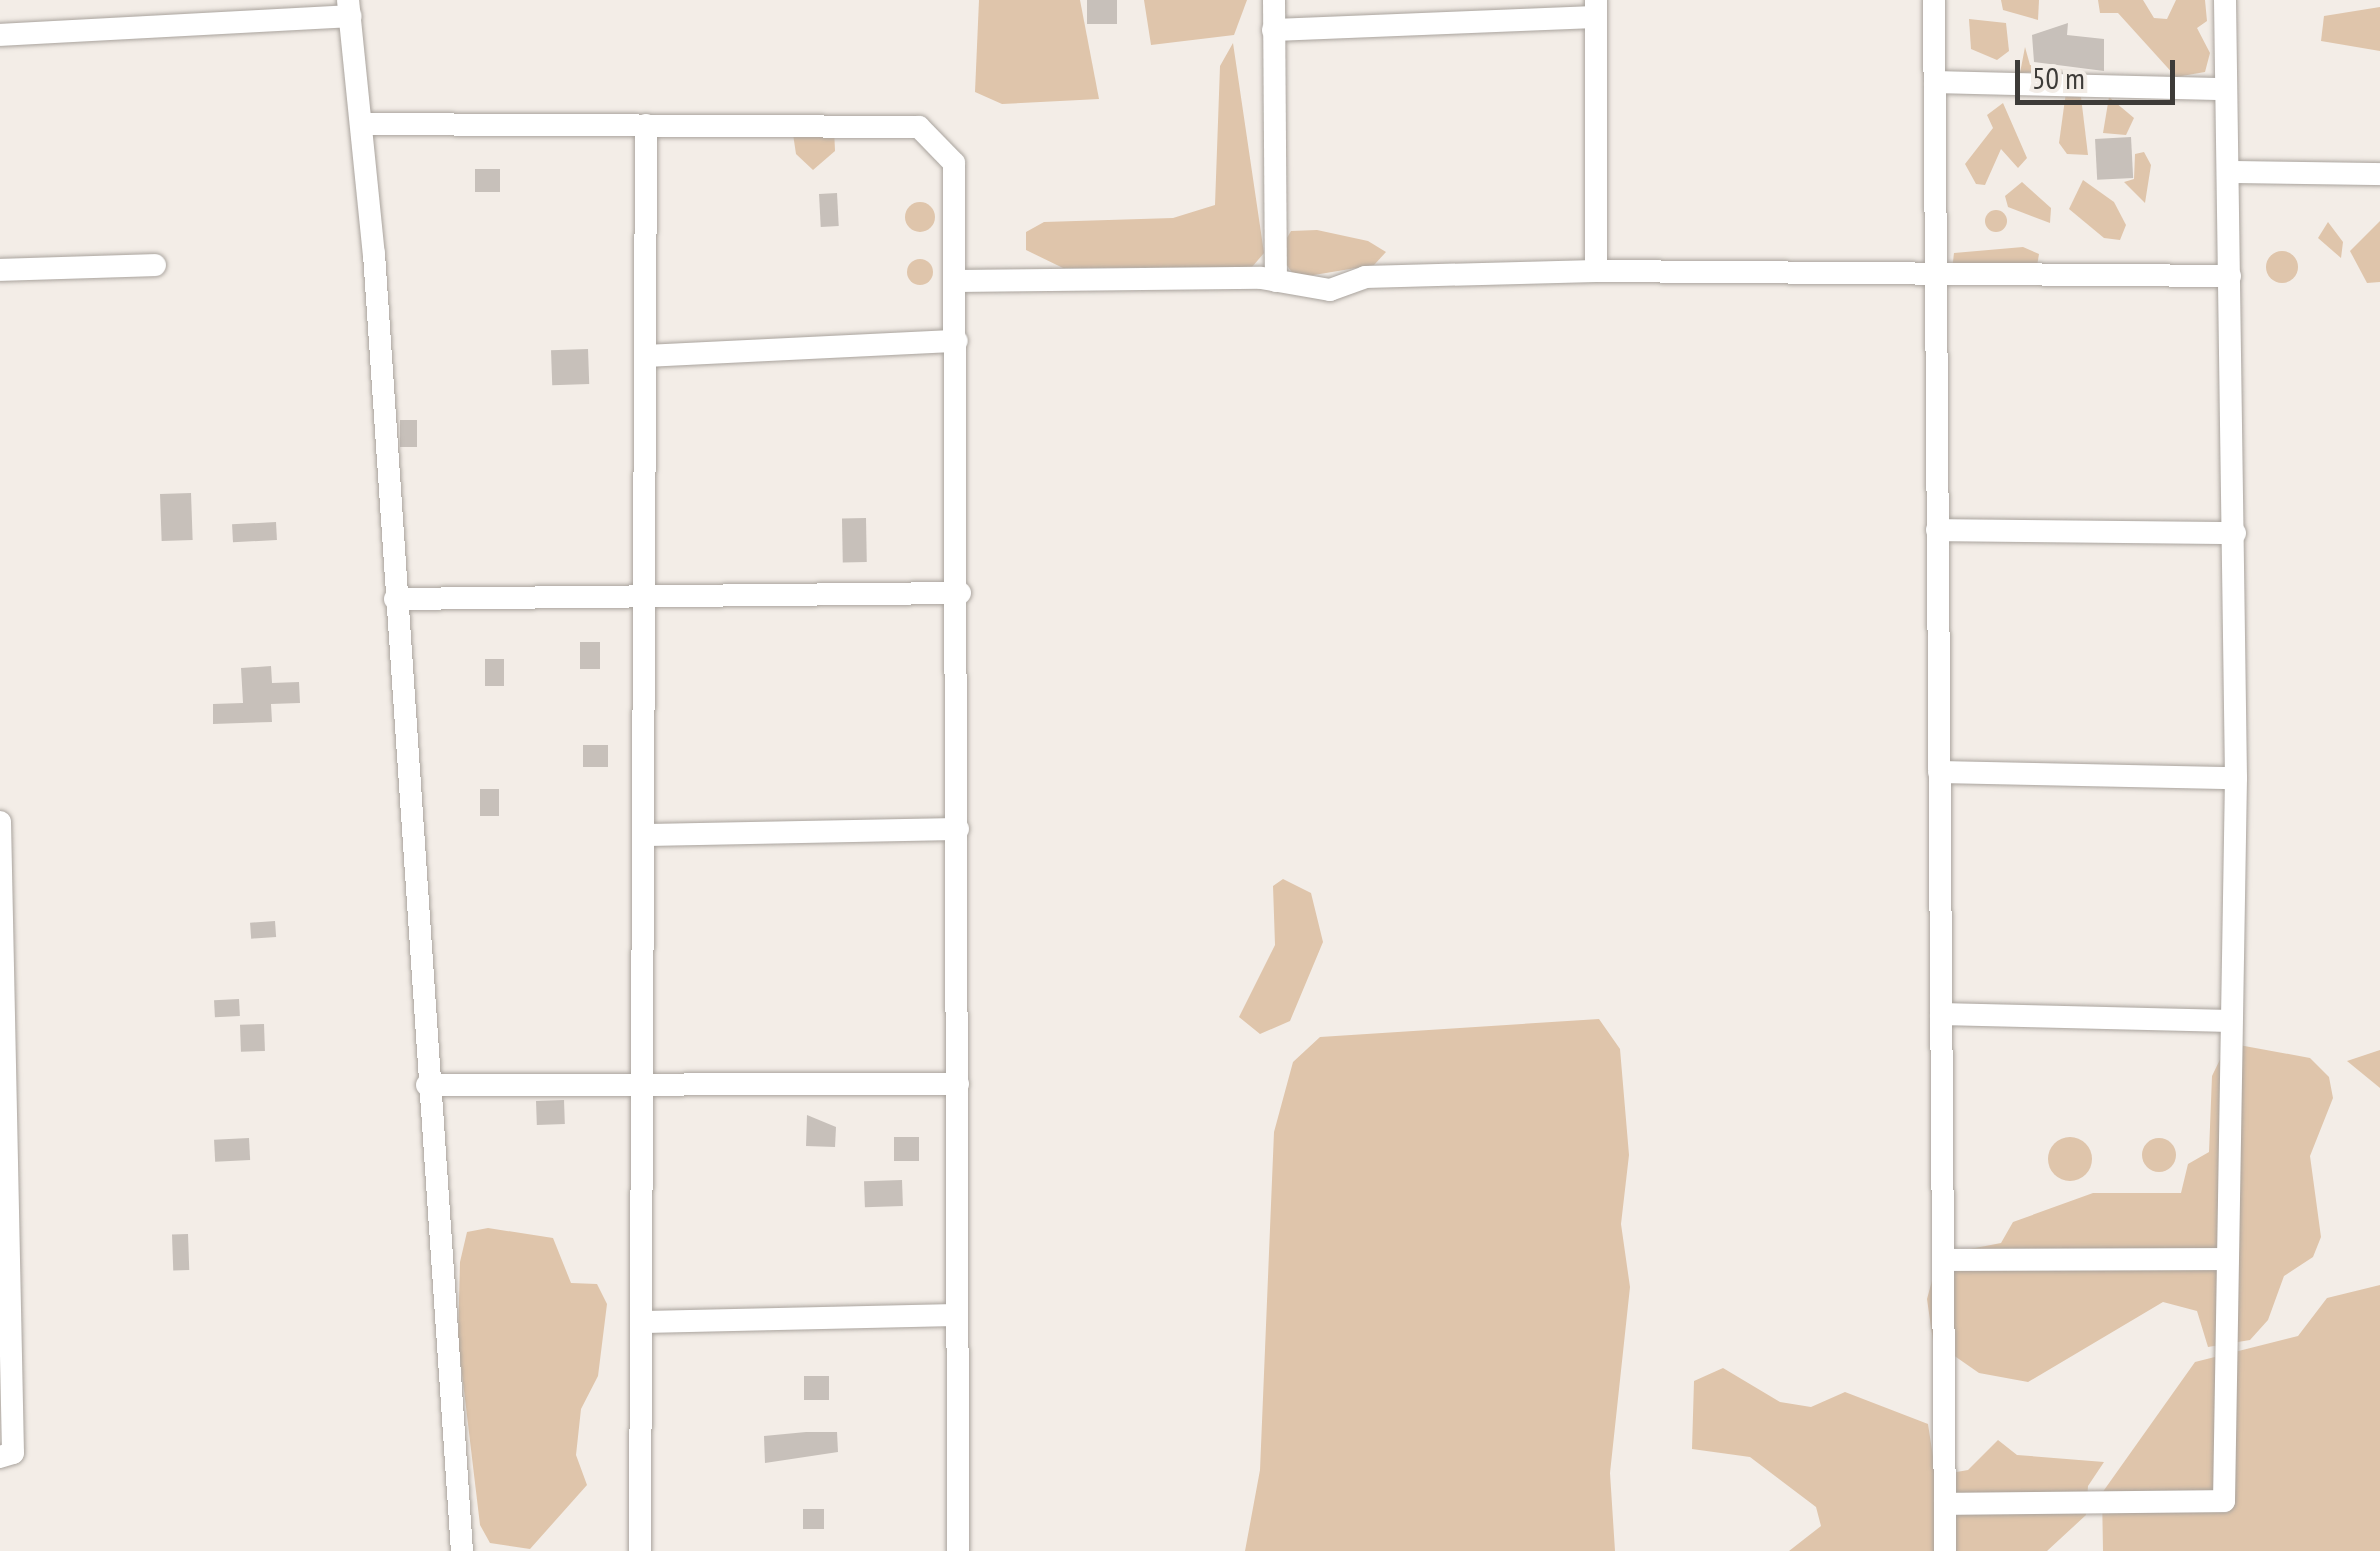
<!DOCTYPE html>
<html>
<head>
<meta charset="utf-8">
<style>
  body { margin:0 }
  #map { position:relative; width:2380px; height:1551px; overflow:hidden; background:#f3ede7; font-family:"PT Sans Narrow",sans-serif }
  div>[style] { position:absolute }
  .green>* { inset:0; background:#dfc5ab }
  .round { border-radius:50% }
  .building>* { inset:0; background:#c7c0ba; transform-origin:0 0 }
  .roads { filter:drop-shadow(0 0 2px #a9a39d) drop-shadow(0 0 2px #a9a39d) }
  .street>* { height:22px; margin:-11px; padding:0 11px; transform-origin:11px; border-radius:11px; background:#fff }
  span { translate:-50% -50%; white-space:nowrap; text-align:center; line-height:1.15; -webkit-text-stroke:10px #f3ede7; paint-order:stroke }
  .scale { position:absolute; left:2015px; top:60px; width:160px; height:45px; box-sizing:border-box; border:5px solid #3d3b38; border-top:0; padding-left:12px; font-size:30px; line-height:35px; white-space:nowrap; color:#3d3b38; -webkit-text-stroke:8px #f3ede7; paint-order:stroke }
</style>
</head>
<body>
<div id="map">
  <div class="green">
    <div style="clip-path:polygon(979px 0,1080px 0,1099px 99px,1002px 104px,975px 92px)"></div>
    <div style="clip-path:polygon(1144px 0,1247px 0,1234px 35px,1151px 45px)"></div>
    <div style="clip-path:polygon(2001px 0,2039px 0,2038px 20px,2003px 10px)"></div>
    <div style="clip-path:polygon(2098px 0,2143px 0,2154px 18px,2167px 19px,2176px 0,2205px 0,2207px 21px,2197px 28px,2210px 53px,2205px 72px,2176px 77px,2118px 13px,2100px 13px)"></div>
    <div style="clip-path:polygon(2380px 7px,2380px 51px,2321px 41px,2324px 16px)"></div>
    <div style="clip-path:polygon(1969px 19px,2006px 23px,2009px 51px,1997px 60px,1971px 49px)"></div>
    <div style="clip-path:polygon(1233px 43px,1264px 253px,1252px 267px,1063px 268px,1026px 250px,1026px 232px,1044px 222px,1173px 218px,1215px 205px,1220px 66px)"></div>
    <div style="clip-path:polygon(2025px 47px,2030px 65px,2063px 70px,2020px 73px)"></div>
    <div style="clip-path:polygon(2066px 92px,2081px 97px,2088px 155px,2067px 154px,2059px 143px)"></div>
    <div style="clip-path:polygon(2109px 97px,2134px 118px,2126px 135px,2103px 133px)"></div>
    <div style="clip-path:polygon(2003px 103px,2027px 158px,2018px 168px,2001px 149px,1985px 185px,1976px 184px,1965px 164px,1993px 128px,1987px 115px)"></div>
    <div style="clip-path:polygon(834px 128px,835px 151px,813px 170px,796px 154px,793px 134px)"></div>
    <div style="clip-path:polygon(2144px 152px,2151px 165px,2145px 203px,2124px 182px,2134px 179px,2135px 154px)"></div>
    <div style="clip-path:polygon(2083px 180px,2114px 202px,2126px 225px,2120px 240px,2104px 238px,2069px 209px)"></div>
    <div style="clip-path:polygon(2022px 182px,2051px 208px,2050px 223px,2008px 207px,2005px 196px)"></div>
    <div class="round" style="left:905px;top:202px;width:30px;height:30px"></div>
    <div class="round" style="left:1985px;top:210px;width:22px;height:22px"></div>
    <div style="clip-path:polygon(2380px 221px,2380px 282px,2367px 283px,2350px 251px)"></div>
    <div style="clip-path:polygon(2328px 222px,2343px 242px,2341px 258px,2318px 238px)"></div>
    <div style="clip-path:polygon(1317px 230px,1368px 241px,1386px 252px,1374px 265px,1296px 278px,1278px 253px,1291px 231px)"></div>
    <div style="clip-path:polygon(2023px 247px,2039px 254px,2037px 266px,1952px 270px,1954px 253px)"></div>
    <div class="round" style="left:2266px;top:251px;width:32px;height:32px"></div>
    <div class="round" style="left:907px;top:259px;width:26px;height:26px"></div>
    <div style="clip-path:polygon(1283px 879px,1311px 893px,1323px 942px,1290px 1021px,1260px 1034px,1239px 1017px,1275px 945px,1273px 886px)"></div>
    <div style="clip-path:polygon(1599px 1019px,1620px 1049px,1629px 1155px,1621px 1224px,1630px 1287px,1610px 1473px,1615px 1551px,1245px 1551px,1260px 1470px,1274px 1132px,1293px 1062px,1320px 1037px)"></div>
    <div style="clip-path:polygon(2228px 1043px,2310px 1058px,2329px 1077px,2333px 1098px,2310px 1156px,2321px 1237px,2313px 1257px,2284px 1276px,2268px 1320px,2250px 1340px,2208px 1347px,2197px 1311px,2163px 1302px,2028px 1382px,1979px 1373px,1933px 1341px,1927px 1299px,1939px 1255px,2001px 1243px,2013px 1222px,2093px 1193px,2181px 1193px,2188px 1164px,2209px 1152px,2212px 1076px)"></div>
    <div style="clip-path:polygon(2380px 1050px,2380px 1088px,2347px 1061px)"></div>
    <div class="round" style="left:2048px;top:1137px;width:44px;height:44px"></div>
    <div class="round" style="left:2142px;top:1138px;width:34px;height:34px"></div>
    <div style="clip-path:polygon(488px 1228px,553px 1238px,571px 1283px,597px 1284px,607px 1304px,598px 1376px,581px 1409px,576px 1455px,587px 1485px,530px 1549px,490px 1543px,480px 1525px,458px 1340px,460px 1262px,467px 1232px)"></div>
    <div style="clip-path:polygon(2380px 1285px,2380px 1551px,2103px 1551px,2102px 1493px,2195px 1362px,2298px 1336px,2327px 1298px)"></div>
    <div style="clip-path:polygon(1723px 1368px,1780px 1402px,1811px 1407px,1845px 1392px,1928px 1424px,1934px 1463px,1951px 1473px,1968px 1470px,1998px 1440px,2017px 1455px,2104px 1462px,2088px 1486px,2086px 1515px,2047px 1551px,1789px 1551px,1821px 1526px,1816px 1507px,1750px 1457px,1692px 1449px,1694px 1381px)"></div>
  </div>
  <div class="building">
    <div style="left:1087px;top:0;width:30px;height:24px"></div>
    <div style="clip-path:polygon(2068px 23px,2067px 35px,2104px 39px,2104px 71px,2034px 62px,2032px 35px)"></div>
    <div style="left:2131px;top:137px;width:41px;height:36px;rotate:87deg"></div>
    <div style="left:475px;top:169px;width:25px;height:23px"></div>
    <div style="left:837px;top:193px;width:33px;height:18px;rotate:87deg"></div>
    <div style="left:588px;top:349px;width:35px;height:37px;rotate:88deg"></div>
    <div style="left:400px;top:420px;width:17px;height:27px"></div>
    <div style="left:191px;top:493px;width:47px;height:31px;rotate:88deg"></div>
    <div style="left:866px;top:518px;width:44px;height:24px;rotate:89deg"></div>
    <div style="left:276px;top:522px;width:18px;height:44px;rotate:87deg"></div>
    <div style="left:600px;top:642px;width:27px;height:20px;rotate:90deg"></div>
    <div style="left:485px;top:659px;width:19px;height:27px"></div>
    <div style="clip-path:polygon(271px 666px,272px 683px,299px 682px,300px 703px,271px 704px,272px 722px,213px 724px,213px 704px,243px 703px,241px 668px)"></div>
    <div style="left:608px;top:745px;width:22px;height:25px;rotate:90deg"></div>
    <div style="left:480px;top:789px;width:19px;height:27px"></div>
    <div style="left:275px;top:921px;width:16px;height:25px;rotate:86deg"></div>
    <div style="left:239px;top:999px;width:17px;height:25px;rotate:87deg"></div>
    <div style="left:264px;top:1024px;width:27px;height:24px;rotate:88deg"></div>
    <div style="left:564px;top:1100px;width:24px;height:28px;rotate:88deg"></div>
    <div style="clip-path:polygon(807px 1115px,836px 1127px,835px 1147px,806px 1146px)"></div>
    <div style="left:894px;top:1137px;width:25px;height:24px"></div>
    <div style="left:249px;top:1138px;width:22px;height:35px;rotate:87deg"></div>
    <div style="left:902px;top:1180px;width:26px;height:38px;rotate:88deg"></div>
    <div style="left:188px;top:1234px;width:36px;height:16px;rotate:88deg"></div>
    <div style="left:829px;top:1376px;width:24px;height:25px;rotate:90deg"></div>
    <div style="clip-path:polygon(806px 1432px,837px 1432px,838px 1452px,765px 1463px,764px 1436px)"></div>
    <div style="left:803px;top:1509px;width:21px;height:20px"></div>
  </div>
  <div class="roads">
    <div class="street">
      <div style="left:348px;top:0;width:255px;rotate:84.2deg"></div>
      <div style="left:374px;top:254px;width:1300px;rotate:86.12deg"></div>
      <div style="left:1274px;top:0;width:281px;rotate:89.6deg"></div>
      <div style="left:1934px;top:0;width:1551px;rotate:89.59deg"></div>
      <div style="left:1273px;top:30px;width:323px;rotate:-2.3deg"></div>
      <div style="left:0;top:35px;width:351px;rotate:-3.1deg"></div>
      <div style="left:1935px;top:82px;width:291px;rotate:1.4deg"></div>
      <div style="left:361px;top:124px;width:558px;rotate:0.31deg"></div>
      <div style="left:919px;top:127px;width:50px;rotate:45.8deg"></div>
      <div style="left:954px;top:163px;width:1388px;rotate:89.83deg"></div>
      <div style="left:2228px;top:172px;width:152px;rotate:0.8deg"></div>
      <div style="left:0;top:270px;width:155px;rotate:-1.8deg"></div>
      <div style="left:1596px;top:271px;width:271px;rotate:-90deg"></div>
      <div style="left:956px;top:281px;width:305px;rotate:-0.6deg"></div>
      <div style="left:1261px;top:278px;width:70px;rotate:9.9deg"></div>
      <div style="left:1330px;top:290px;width:37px;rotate:-20deg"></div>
      <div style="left:1365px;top:277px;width:231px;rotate:-1.5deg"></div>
      <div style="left:1596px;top:271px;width:634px;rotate:0.45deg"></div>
      <div style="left:646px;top:356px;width:311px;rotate:-2.8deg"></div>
      <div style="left:1937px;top:530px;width:298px;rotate:0.6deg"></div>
      <div style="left:395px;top:599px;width:565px;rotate:-0.61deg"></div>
      <div style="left:1939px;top:772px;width:297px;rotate:1.2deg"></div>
      <div style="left:0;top:822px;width:631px;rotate:88.82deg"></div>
      <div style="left:13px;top:1453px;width:14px;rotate:163deg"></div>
      <div style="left:646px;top:835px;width:312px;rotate:-1.1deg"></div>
      <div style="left:1941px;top:1014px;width:289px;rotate:1.4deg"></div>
      <div style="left:427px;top:1085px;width:531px;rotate:-0.11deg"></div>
      <div style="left:1943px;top:1260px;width:281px;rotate:-0.2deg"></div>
      <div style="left:645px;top:1322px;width:311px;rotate:-1.3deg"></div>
      <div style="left:1945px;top:1504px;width:279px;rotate:-0.6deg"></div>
      <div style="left:2224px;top:1501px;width:723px;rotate:-89.05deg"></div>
      <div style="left:2236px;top:778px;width:778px;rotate:-90.81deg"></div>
      <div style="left:640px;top:1551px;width:1426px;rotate:-89.76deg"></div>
    </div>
  </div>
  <div class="scale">50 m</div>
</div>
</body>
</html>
